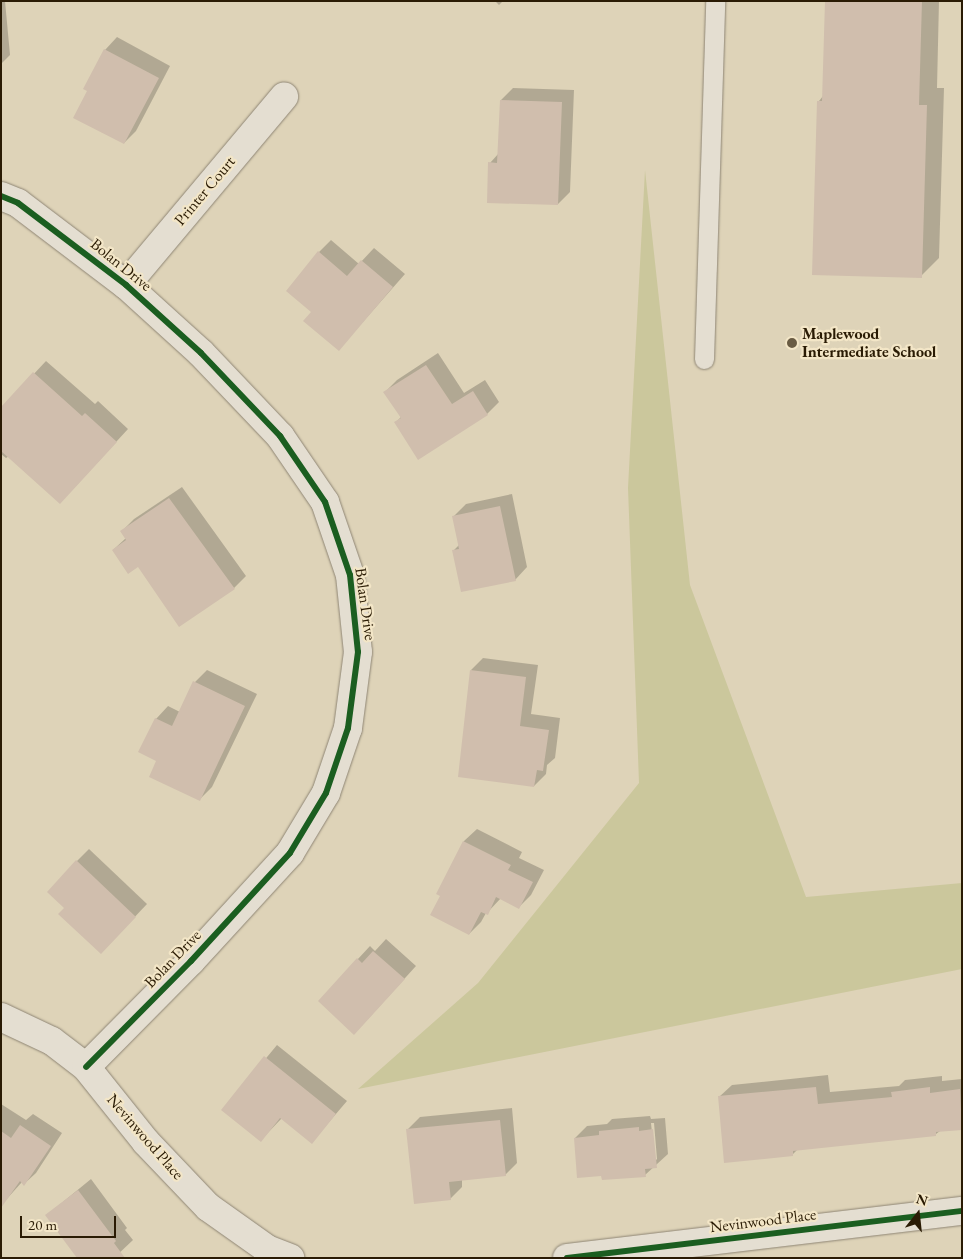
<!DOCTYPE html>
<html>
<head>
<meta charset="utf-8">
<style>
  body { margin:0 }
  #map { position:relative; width:963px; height:1259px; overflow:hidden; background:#ded3b8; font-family:"EB Garamond",serif }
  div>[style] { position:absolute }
  .green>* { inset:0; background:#cbc79c }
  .shadow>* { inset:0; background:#0003 }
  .building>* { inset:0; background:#d0bead }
  .roads { filter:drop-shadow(0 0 1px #8e8574) drop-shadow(0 0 1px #8e8574) }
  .service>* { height:19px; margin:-9.5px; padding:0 9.5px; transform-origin:9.5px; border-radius:9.5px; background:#e4ded1 }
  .minor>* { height:28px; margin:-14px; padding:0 14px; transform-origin:14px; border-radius:14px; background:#e4ded1 }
  .cycleway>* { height:6px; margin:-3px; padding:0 3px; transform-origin:3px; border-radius:3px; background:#1b5e20 }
  .dots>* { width:14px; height:14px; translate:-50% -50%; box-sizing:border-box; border:2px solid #f3e6c7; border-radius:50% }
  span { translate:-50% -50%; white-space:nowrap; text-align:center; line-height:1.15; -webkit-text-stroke:4.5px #f3e6c7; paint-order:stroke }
  .street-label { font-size:16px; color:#2a1b04 }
  .poi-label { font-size:16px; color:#2a1b04; font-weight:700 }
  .left { translate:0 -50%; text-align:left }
  .frame { position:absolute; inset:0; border:2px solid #2a1b04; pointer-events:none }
  .north { position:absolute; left:893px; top:1189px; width:50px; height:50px; -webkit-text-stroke:4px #f3e6c7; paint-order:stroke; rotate:16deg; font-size:14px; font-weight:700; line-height:20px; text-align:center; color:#2a1b04 }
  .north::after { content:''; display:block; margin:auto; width:18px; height:22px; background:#2a1b04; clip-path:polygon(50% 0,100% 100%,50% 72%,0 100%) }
  .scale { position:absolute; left:20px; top:1216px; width:96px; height:22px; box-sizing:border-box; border:2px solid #2a1b04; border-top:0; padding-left:6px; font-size:15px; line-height:18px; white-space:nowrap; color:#2a1b04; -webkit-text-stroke:4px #f3e6c7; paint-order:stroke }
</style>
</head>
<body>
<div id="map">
  <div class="green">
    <div style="clip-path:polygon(645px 170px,690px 585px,806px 897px,962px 883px,962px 969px,358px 1089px,478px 983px,639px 783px,628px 488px)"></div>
  </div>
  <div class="shadow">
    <div style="clip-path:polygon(1px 1px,5px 1px,10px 55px,1px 64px)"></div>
    <div style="clip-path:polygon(495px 1px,503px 1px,499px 5px)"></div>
    <div style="clip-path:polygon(826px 1px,939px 1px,937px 88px,944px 88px,939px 258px,921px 276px,819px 101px,823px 96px)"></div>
    <div style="clip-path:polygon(117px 37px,170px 66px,136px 131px,124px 143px,89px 90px,105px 50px)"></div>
    <div style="clip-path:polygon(513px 88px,574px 90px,570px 192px,558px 204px,490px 163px,499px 153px,501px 100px)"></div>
    <div style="clip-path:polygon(331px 240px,359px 264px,374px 248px,405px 274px,339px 349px,313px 312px,319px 252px)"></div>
    <div style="clip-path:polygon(438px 353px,464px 393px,485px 380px,499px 402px,487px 414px,395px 423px,401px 417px,385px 392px,397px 380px)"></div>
    <div style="clip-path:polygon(46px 361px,95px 404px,98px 401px,128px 429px,72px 490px,9px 456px,6px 458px,1px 454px,1px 409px)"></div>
    <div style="clip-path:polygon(182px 487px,246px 576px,234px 588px,113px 550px,126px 538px,122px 531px,134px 519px)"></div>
    <div style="clip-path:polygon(512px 494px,527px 567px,515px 580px,453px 551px,459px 545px,454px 516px,466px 504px)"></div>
    <div style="clip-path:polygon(483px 658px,538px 665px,531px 714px,560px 718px,555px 758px,547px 765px,546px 774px,534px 786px,471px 670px)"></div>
    <div style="clip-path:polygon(207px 670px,257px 694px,212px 787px,200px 799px,158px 760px,156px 719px,168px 706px,180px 712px,195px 682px)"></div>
    <div style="clip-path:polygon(477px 829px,522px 852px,519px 858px,544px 870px,531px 895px,519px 907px,501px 898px,487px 913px,486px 913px,481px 922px,469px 934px,442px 895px,438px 893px,464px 841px)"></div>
    <div style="clip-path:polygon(89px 849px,147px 904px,113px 940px,65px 908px,77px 861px)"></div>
    <div style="clip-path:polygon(386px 939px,416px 966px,366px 1021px,319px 1001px,370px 946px,375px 951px)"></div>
    <div style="clip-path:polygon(277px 1045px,347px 1101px,312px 1142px,282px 1118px,261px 1140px,223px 1110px)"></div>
    <div style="clip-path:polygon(828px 1075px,830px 1092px,899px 1086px,905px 1080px,942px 1076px,942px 1081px,962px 1079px,962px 1129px,940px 1131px,936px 1134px,798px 1149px,792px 1155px,719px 1097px,732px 1085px)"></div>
    <div style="clip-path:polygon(1px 1104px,26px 1120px,33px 1114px,62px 1133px,36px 1173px,24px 1184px,22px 1182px,4px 1202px,1px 1200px)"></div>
    <div style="clip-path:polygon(512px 1108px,517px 1163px,505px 1175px,462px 1179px,462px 1187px,450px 1199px,408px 1129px,420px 1117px)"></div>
    <div style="clip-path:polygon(evenodd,650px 1116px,651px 1119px,665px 1118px,668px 1154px,645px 1175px,602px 1174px,575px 1138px,587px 1126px,607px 1124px,612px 1119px,650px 1116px,651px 1123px,654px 1123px,657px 1159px,655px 1161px,651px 1123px)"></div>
    <div style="clip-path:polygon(91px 1179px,127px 1228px,125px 1230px,133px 1240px,114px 1258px,47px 1215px)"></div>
  </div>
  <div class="building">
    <div style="clip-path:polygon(825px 1px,922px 1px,919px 105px,927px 105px,922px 278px,812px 275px,817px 101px,822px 101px)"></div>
    <div style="clip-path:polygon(104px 49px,159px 78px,124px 144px,73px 118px,87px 91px,83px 89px)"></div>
    <div style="clip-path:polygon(500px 100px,562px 102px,558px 205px,487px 203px,488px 162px,497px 163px)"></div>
    <div style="clip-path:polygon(318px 251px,347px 276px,361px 260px,393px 287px,339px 351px,303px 321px,311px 312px,286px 291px)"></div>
    <div style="clip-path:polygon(426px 365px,452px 404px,473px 391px,488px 415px,418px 460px,394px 422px,401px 418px,383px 392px)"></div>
    <div style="clip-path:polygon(33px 372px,82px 416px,85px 413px,117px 442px,60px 504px,1px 451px,1px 407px)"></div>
    <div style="clip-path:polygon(169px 498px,235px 589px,179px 627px,138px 567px,128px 574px,112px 550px,126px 540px,120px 531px)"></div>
    <div style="clip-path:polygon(500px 506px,516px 581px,461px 592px,452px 550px,459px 549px,452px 516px)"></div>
    <div style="clip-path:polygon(470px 670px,526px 677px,520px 726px,549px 730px,543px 771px,537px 770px,534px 787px,458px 777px)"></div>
    <div style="clip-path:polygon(193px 681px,245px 706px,200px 801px,149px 777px,156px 761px,138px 752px,155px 718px,172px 726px)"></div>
    <div style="clip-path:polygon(463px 841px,511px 865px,508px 870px,533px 882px,519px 909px,496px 897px,488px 915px,481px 912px,469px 935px,430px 915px,440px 896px,436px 894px)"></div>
    <div style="clip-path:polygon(76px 860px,136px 917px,101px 954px,58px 914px,64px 908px,47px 892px)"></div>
    <div style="clip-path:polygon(373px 951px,405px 979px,354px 1035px,318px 1001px,357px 958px,362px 963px)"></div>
    <div style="clip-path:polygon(264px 1056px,336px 1114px,312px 1144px,280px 1118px,261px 1142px,221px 1110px)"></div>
    <div style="clip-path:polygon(816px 1087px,818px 1104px,892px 1097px,891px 1092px,930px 1087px,930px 1093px,960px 1089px,962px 1130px,936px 1132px,936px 1136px,793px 1151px,793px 1156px,724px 1163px,718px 1096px)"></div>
    <div style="clip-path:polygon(500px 1120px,506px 1176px,449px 1182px,451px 1200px,414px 1204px,406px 1129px)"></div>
    <div style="clip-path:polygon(20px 1125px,51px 1146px,24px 1186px,20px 1181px,1px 1208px,1px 1131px,11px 1138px)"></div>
    <div style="clip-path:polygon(639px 1127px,639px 1131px,653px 1129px,657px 1168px,645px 1169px,646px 1177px,602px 1180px,601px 1176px,577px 1178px,574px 1138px,599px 1135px,599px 1131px)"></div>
    <div style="clip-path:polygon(78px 1190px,116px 1241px,114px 1243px,125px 1258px,77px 1258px,45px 1215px)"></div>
  </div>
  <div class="roads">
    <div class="service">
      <div style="left:704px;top:359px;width:358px;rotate:-88.2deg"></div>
    </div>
    <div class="minor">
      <div style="left:1px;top:196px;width:18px;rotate:22deg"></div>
      <div style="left:18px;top:203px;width:136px;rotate:37.2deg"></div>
      <div style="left:126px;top:285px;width:101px;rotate:42.2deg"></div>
      <div style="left:201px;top:353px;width:115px;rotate:46.4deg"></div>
      <div style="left:280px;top:436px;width:80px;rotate:55.7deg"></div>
      <div style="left:325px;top:502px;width:77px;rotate:71.1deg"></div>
      <div style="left:350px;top:575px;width:77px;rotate:84.1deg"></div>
      <div style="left:358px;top:652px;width:77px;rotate:97.5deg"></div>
      <div style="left:348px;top:728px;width:69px;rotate:108.7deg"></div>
      <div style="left:326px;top:793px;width:70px;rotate:121deg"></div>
      <div style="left:290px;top:853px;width:147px;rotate:132.5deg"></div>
      <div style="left:191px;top:961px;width:149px;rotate:134.7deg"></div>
      <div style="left:126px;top:285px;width:246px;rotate:-50deg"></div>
      <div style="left:1px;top:1017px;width:56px;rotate:25.2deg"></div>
      <div style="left:52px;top:1041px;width:43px;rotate:37.4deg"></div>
      <div style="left:86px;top:1067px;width:96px;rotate:51.3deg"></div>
      <div style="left:146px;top:1142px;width:90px;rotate:46.4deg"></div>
      <div style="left:208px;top:1207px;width:72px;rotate:35.4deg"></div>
      <div style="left:267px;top:1249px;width:25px;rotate:21deg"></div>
      <div style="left:567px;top:1258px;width:398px;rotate:-6.8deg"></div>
    </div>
  </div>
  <div class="cycleway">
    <div style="left:1px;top:196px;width:18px;rotate:22deg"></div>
    <div style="left:18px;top:203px;width:136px;rotate:37.2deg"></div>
    <div style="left:126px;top:285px;width:101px;rotate:42.2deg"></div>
    <div style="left:201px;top:353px;width:115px;rotate:46.4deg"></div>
    <div style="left:280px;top:436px;width:80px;rotate:55.7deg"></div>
    <div style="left:325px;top:502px;width:77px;rotate:71.1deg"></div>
    <div style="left:350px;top:575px;width:77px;rotate:84.1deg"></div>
    <div style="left:358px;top:652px;width:77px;rotate:97.5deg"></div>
    <div style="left:348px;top:728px;width:69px;rotate:108.7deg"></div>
    <div style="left:326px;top:793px;width:70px;rotate:121deg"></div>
    <div style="left:290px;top:853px;width:147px;rotate:132.5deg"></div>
    <div style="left:191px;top:961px;width:149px;rotate:134.7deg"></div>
    <div style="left:567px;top:1258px;width:398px;rotate:-6.8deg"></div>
  </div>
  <div class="dots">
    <div style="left:792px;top:343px;background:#695b43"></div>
  </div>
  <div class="street-label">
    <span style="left:205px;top:191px;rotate:-50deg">Printer Court</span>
    <span style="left:121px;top:265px;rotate:39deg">Bolan Drive</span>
    <span style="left:365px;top:604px;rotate:82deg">Bolan Drive</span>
    <span style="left:173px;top:959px;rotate:-46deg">Bolan Drive</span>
    <span style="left:145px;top:1137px;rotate:49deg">Nevinwood Place</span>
    <span style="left:763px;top:1221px;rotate:-7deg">Nevinwood Place</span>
  </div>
  <div class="poi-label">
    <span class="left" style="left:802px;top:343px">Maplewood<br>Intermediate School</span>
  </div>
  <div class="frame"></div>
  <div class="north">N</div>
  <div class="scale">20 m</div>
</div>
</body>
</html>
